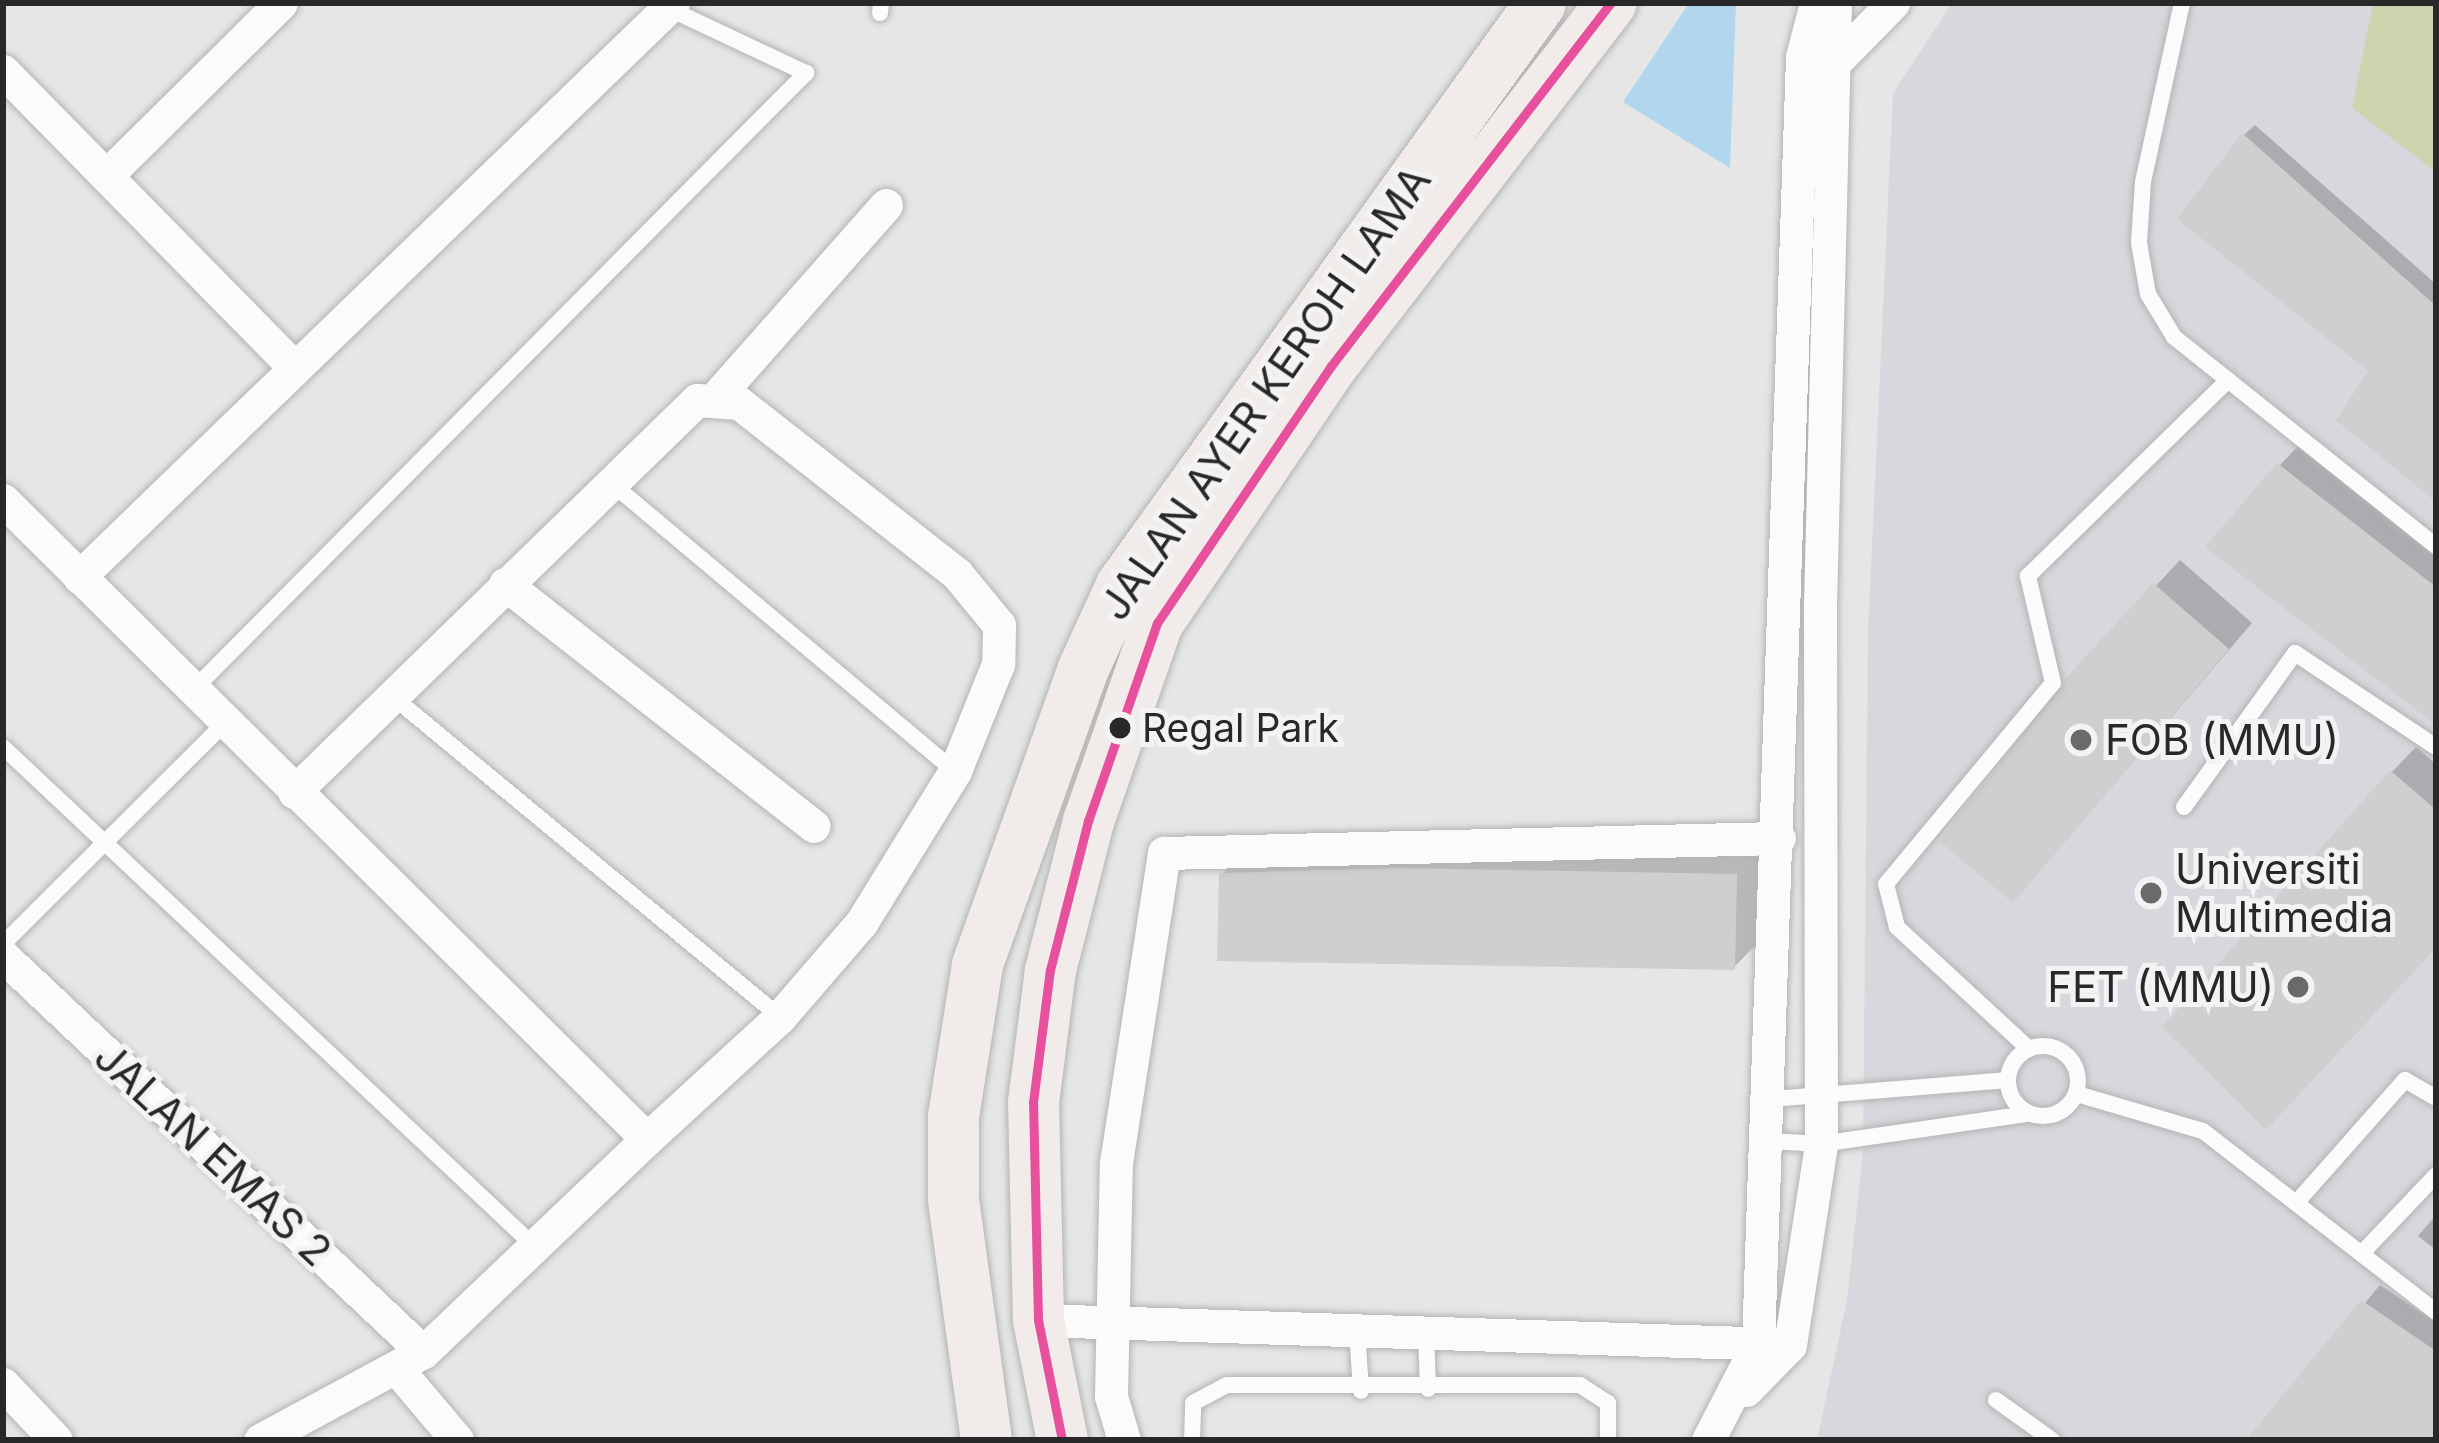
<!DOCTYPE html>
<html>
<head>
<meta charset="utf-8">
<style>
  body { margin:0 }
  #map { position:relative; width:2439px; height:1443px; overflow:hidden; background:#e6e6e6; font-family:Inter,sans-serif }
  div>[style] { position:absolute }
  .built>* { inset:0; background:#d6d8dd }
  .green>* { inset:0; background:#ccd5ae }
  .water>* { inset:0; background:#b1d7ef }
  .shadow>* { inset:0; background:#0003 }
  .building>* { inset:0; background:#d0cfd0 }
  .roads { filter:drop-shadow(0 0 3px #b3b4b4) drop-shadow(0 0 3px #b3b4b4) }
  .service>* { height:16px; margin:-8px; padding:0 8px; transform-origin:8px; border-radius:8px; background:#fbfbfb }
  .service>.ring { margin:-8px; padding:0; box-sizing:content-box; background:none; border:16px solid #fbfbfb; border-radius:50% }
  .minor>* { height:33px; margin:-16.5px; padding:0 16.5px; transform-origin:16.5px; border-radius:16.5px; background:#fbfbfb }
  .primary>* { height:51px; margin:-25.5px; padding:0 25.5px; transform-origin:25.5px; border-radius:25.5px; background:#f1ecea }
  .bus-1>* { height:9px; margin:-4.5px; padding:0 4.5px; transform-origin:4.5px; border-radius:4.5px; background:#e6509d }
  .dots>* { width:33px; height:33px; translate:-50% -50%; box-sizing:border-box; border:6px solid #f3f3f4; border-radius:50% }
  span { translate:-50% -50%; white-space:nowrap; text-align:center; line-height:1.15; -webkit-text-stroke:10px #f3f3f4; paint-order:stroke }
  .bus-label { font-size:39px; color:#282829 }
  .left { translate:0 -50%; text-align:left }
  .street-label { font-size:42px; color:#282829 }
  .poi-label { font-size:42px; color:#282829 }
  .right { translate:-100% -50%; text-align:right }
  .frame { position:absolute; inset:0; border:6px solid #282829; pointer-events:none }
</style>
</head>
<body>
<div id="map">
  <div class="built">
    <div style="clip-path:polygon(1952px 3px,2436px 3px,2436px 1440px,1817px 1440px,1847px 1300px,1863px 1153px,1868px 632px,1893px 93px)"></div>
  </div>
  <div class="green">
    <div style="clip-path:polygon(2373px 3px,2436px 3px,2436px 172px,2352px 108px)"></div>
  </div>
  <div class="water">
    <div style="clip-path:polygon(1689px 3px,1736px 3px,1730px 168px,1623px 102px)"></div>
  </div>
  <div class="shadow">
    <div style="clip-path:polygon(2255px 125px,2436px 284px,2436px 494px,2244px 135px)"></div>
    <div style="clip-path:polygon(2304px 440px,2436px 543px,2436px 721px,2280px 465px)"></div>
    <div style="clip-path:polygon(2180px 560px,2252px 623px,2037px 874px,2067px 681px)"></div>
    <div style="clip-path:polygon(2416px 747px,2436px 764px,2436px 946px,2392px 772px)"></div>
    <div style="clip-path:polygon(1247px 849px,1761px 851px,1759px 942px,1734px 967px,1222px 874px)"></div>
    <div style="clip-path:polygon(2436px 1215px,2436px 1250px,2418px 1236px)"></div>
    <div style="clip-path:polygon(2380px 1285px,2436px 1322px,2436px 1440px,2250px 1440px)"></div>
  </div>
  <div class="building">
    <div style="clip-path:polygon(2242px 133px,2436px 306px,2436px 502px,2336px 420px,2368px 371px,2177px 219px)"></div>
    <div style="clip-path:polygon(2277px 463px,2436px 587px,2436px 725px,2205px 547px)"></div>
    <div style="clip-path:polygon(2153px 583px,2229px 649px,2013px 903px,1939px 841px,2065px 679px)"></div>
    <div style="clip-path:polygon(2390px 770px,2436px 810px,2436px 948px,2266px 1130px,2162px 1027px)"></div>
    <div style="clip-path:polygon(1400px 868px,1737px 874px,1735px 970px,1217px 961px,1219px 873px)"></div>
    <div style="clip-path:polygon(2361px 1300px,2436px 1351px,2436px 1440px,2246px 1440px)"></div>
  </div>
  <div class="roads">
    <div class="service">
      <div style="left:2182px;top:3px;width:183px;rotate:102.3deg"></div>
      <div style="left:2143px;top:182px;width:61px;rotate:93.8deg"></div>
      <div style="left:2139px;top:243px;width:52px;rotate:80deg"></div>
      <div style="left:2148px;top:294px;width:50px;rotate:58.8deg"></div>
      <div style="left:2174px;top:337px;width:335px;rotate:38.6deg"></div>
      <div style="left:880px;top:13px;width:10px;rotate:-84deg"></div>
      <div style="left:610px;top:482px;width:450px;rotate:40deg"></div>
      <div style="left:193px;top:690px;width:870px;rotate:-45.19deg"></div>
      <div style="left:806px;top:73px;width:153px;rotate:-154.8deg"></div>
      <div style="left:392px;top:696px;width:504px;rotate:39.6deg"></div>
      <div style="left:3px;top:747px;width:729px;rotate:43.22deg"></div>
      <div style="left:2184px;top:807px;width:190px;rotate:-54.2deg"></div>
      <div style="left:2295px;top:653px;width:169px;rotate:33.7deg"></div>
      <div style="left:3px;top:944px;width:312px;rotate:-44.9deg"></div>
      <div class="ring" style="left:2008px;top:1046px;width:54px;height:54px"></div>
      <div style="left:2029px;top:1049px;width:180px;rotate:-137.3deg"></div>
      <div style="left:1897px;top:927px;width:44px;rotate:-104.3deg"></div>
      <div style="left:1886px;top:884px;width:261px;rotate:-50.3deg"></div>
      <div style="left:2053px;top:683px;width:110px;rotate:-103.2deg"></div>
      <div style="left:2028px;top:576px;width:280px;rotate:-44.4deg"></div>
      <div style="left:2077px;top:1094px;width:131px;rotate:16.4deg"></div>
      <div style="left:2203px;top:1131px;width:295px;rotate:37.8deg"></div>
      <div style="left:1772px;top:1099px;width:236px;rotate:-4.6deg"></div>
      <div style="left:1770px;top:1141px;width:51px;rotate:3.4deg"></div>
      <div style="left:1821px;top:1144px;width:207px;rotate:-8.3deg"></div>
      <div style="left:2297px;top:1202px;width:163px;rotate:-48.5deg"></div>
      <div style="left:2405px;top:1080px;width:36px;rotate:30deg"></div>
      <div style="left:2362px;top:1253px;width:108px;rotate:-46.5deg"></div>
      <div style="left:1357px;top:1330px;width:61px;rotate:86.2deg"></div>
      <div style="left:1426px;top:1332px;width:57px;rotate:88deg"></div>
      <div style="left:1996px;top:1400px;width:69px;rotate:35.5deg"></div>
      <div style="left:1192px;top:1440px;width:37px;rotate:-88deg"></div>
      <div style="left:1193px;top:1403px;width:38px;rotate:-28deg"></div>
      <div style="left:1227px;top:1385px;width:353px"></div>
      <div style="left:1580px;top:1385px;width:33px;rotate:33deg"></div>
      <div style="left:1608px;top:1403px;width:37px;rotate:90deg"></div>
    </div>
    <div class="minor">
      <div style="left:1840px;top:57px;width:76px;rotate:-45.5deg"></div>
      <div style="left:3px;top:71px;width:412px;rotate:45.5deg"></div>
      <div style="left:106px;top:176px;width:246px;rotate:-44.7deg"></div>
      <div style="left:717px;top:396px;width:255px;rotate:-48.5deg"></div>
      <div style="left:3px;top:500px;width:907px;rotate:44.78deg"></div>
      <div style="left:647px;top:1139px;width:309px;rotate:136.4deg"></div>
      <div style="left:423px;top:1352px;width:185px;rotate:151.6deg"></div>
      <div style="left:79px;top:577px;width:826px;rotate:-44.02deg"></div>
      <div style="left:505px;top:584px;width:392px;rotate:38.1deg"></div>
      <div style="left:294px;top:792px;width:562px;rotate:-44.21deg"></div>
      <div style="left:697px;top:400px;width:42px;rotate:4.1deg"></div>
      <div style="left:739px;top:403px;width:277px;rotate:38.1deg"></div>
      <div style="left:957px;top:574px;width:66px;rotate:50.5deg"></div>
      <div style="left:999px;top:625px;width:39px;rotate:91deg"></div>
      <div style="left:998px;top:664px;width:115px;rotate:111.9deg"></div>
      <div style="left:955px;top:771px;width:179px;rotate:121.7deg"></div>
      <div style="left:861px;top:923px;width:124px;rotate:130.8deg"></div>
      <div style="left:780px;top:1017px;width:180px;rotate:137.5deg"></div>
      <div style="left:3px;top:956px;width:577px;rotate:43.32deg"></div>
      <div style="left:1038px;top:1320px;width:741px;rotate:1.86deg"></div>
      <div style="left:398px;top:1370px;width:92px;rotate:49.9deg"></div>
      <div style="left:3px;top:1384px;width:77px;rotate:46.6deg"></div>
      <div style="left:1746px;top:1390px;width:63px;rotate:-45.6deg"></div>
      <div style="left:1790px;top:1345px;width:203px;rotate:-81.2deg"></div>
      <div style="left:1821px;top:1144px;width:539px;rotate:-90.11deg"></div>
      <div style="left:1820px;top:605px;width:602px;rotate:-88.57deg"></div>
      <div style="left:1124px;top:1440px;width:46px;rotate:-106.5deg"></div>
      <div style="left:1111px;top:1396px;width:233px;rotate:-88.8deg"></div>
      <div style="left:1116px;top:1163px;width:314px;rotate:-81.2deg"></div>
      <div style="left:1164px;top:853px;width:615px;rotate:-1.4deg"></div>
      <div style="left:1708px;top:1440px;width:109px;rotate:-62.7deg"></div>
      <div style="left:1758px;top:1343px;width:1287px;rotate:-88.04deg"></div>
      <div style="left:1802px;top:57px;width:56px;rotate:-75.5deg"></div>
    </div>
    <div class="primary">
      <div style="left:986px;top:1440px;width:244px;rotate:-97.8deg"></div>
      <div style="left:953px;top:1198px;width:82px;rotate:-90deg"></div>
      <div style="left:953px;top:1116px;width:154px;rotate:-81deg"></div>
      <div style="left:977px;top:964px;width:314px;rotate:-70.3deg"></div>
      <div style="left:1083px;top:668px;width:91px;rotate:-65.4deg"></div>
      <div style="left:1121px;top:585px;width:717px;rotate:-54.25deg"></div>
      <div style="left:1062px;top:1440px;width:122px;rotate:-101.3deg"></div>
      <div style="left:1038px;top:1320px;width:218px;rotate:-91.3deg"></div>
      <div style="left:1033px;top:1102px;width:133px;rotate:-82.7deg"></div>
      <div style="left:1050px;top:970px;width:154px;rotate:-75.7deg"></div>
      <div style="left:1088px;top:821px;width:210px;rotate:-70.8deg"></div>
      <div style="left:1157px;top:623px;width:310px;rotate:-55.9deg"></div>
      <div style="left:1331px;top:366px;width:458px;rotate:-52.4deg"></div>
    </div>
  </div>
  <div class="bus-1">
    <div style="left:1062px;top:1440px;width:122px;rotate:-101.3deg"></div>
    <div style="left:1038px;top:1320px;width:218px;rotate:-91.3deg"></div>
    <div style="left:1033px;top:1102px;width:133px;rotate:-82.7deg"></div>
    <div style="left:1050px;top:970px;width:154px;rotate:-75.7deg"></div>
    <div style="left:1088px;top:821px;width:210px;rotate:-70.8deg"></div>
    <div style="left:1157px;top:623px;width:310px;rotate:-55.9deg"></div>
    <div style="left:1331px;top:366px;width:458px;rotate:-52.4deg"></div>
  </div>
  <div class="dots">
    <div style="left:1120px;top:728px;background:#282829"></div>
    <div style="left:2081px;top:740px;background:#6a6a6b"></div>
    <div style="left:2151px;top:893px;background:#6a6a6b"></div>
    <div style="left:2298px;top:987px;background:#6a6a6b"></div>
  </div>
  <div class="bus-label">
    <span class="left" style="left:1142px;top:728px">Regal Park</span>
  </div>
  <div class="street-label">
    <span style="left:1265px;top:393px;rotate:-55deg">JALAN AYER KEROH LAMA</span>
    <span style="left:213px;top:1154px;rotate:43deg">JALAN EMAS 2</span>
  </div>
  <div class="poi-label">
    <span class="left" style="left:2105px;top:740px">FOB (MMU)</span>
    <span class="left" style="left:2175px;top:893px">Universiti<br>Multimedia</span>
    <span class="right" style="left:2274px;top:987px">FET (MMU)</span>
  </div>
  <div class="frame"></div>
</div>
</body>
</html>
